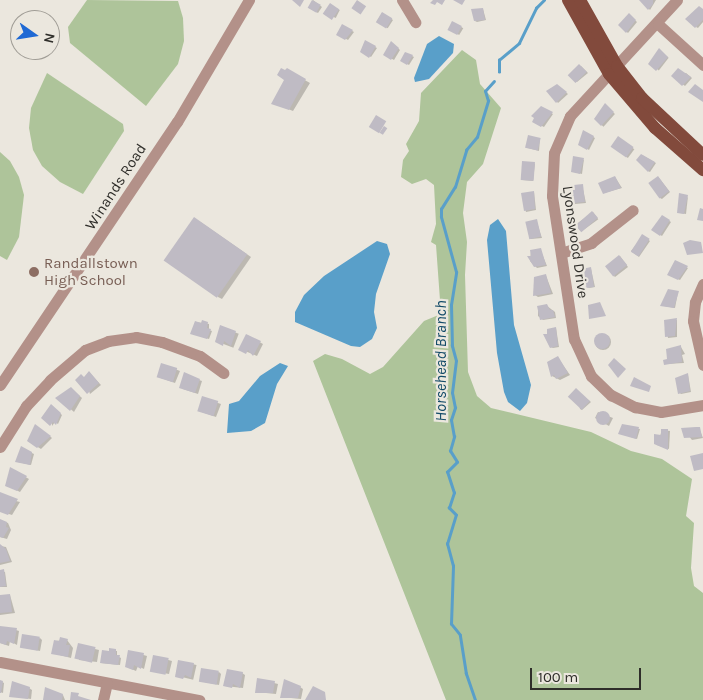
<!DOCTYPE html>
<html>
<head>
<meta charset="utf-8">
<style>
  body { margin:0 }
  #map { position:relative; width:703px; height:700px; overflow:hidden; background:#ebe7de; font-family:Karla,sans-serif }
  div>[style] { position:absolute }
  .green>* { inset:0; background:#aec49a }
  .water>* { inset:0; background:#599fc9 }
  .shadow>* { inset:0; background:#0003; transform-origin:0 0 }
  .round { border-radius:50% }
  .stream>* { height:2.5px; margin:-1.25px; padding:0 1.25px; transform-origin:1.25px; border-radius:1.25px; background:#599fc9 }
  .building>* { inset:0; background:#bfbbc4; transform-origin:0 0 }
  .minor>* { height:11px; margin:-5.5px; padding:0 5.5px; transform-origin:5.5px; border-radius:5.5px; background:#b39189 }
  .major>* { height:12px; margin:-6px; padding:0 6px; transform-origin:6px; border-radius:6px; background:#824a3c }
  .dots>* { width:14px; height:14px; translate:-50% -50%; box-sizing:border-box; border:2px solid #ebe7de; border-radius:50% }
  span { translate:-50% -50%; white-space:nowrap; text-align:center; line-height:1.15; -webkit-text-stroke:4.5px #ebe7de; paint-order:stroke }
  .street-label { font-size:15px; color:#2f2e2a }
  .education-label { font-size:15px; color:#785e54 }
  .left { translate:0 -50%; text-align:left }
  .water-label { font-size:16px; color:#134b68; font-style:italic }
  .north { position:absolute; left:10px; top:10px; width:50px; height:50px; box-sizing:border-box; background:#ebe7de; border:1px solid #a09d96; border-radius:50%; rotate:103deg; font-size:14px; font-weight:700; line-height:20px; text-align:center; color:#2f2e2a }
  .north::after { content:''; display:block; margin:auto; width:18px; height:22px; background:#1f69d4; clip-path:polygon(50% 0,100% 100%,50% 72%,0 100%) }
  .scale { position:absolute; left:530px; top:668px; width:111px; height:22px; box-sizing:border-box; border:2px solid #2f2e2a; border-top:0; padding-left:6px; font-size:15px; line-height:18px; white-space:nowrap; color:#2f2e2a; -webkit-text-stroke:4px #ebe7de; paint-order:stroke }
</style>
</head>
<body>
<div id="map">
  <div class="green">
    <div style="clip-path:polygon(87px 0,178px 1px,183px 18px,184px 41px,178px 64px,146px 106px,70px 43px,68px 27px)"></div>
    <div style="clip-path:polygon(462px 50px,476px 60px,480px 84px,501px 108px,483px 164px,467px 182px,463px 213px,467px 242px,465px 275px,468px 372px,477px 396px,491px 408px,591px 432px,631px 451px,662px 459px,692px 479px,686px 516px,694px 523px,691px 568px,694px 586px,703px 593px,703px 700px,446px 700px,313px 361px,325px 354px,342px 359px,370px 374px,383px 367px,424px 321px,441px 314px,436px 245px,431px 242px,436px 224px,434px 185px,426px 179px,412px 184px,401px 177px,403px 160px,409px 151px,406px 144px,419px 121px,421px 93px)"></div>
    <div style="clip-path:polygon(47px 73px,123px 124px,124px 131px,83px 194px,60px 182px,42px 166px,33px 150px,29px 128px,31px 108px)"></div>
    <div style="clip-path:polygon(0 152px,10px 161px,19px 177px,24px 195px,19px 237px,7px 260px,0 256px)"></div>
  </div>
  <div class="water">
    <div style="clip-path:polygon(439px 36px,454px 44px,453px 53px,429px 79px,415px 82px,414px 78px,427px 44px)"></div>
    <div style="clip-path:polygon(498px 219px,506px 231px,514px 325px,531px 385px,527px 403px,520px 411px,508px 402px,504px 392px,497px 353px,487px 240px,490px 225px)"></div>
    <div style="clip-path:polygon(377px 241px,387px 244px,390px 254px,376px 294px,374px 312px,377px 328px,372px 339px,360px 347px,351px 346px,295px 322px,295px 312px,304px 295px,324px 276px)"></div>
    <div style="clip-path:polygon(280px 363px,288px 366px,277px 384px,265px 423px,251px 431px,227px 433px,229px 404px,239px 401px,260px 376px)"></div>
  </div>
  <div class="shadow">
    <div style="clip-path:polygon(313px 0,322px 7px,318px 13px,309px 8px)"></div>
    <div style="clip-path:polygon(641px 0,656px 0,650px 10px)"></div>
    <div style="left:330px;top:5px;width:11px;height:9px;rotate:27deg"></div>
    <div style="clip-path:polygon(483px 9px,486px 20px,477px 22px,475px 21px)"></div>
    <div style="clip-path:polygon(703px 10px,703px 22px,698px 28px,696px 27px)"></div>
    <div style="left:382px;top:13px;width:13px;height:10px;rotate:32deg"></div>
    <div style="clip-path:polygon(630px 16px,637px 22px,628px 33px,619px 25px)"></div>
    <div style="left:453px;top:22px;width:12px;height:8px;rotate:31deg"></div>
    <div style="clip-path:polygon(343px 26px,354px 32px,348px 40px,338px 34px)"></div>
    <div style="clip-path:polygon(365px 42px,377px 48px,371px 57px,361px 51px)"></div>
    <div style="clip-path:polygon(392px 43px,400px 50px,394px 60px,385px 55px)"></div>
    <div style="left:660px;top:51px;width:11px;height:16px;rotate:38deg"></div>
    <div style="clip-path:polygon(406px 53px,414px 57px,409px 65px,402px 61px)"></div>
    <div style="clip-path:polygon(581px 66px,588px 73px,577px 82px,575px 81px)"></div>
    <div style="clip-path:polygon(287px 70px,310px 83px,293px 111px,273px 103px,286px 80px)"></div>
    <div style="clip-path:polygon(686px 73px,692px 78px,685px 86px,672px 76px)"></div>
    <div style="clip-path:polygon(557px 86px,568px 94px,558px 103px,548px 91px)"></div>
    <div style="left:606px;top:106px;width:12px;height:17px;rotate:42deg"></div>
    <div style="clip-path:polygon(542px 108px,553px 114px,544px 127px,534px 122px)"></div>
    <div style="clip-path:polygon(584px 132px,595px 138px,589px 150px,580px 144px)"></div>
    <div style="left:619px;top:138px;width:19px;height:11px;rotate:36deg"></div>
    <div style="clip-path:polygon(540px 139px,539px 151px,528px 148px)"></div>
    <div style="clip-path:polygon(642px 155px,656px 163px,650px 172px,648px 171px)"></div>
    <div style="clip-path:polygon(584px 159px,582px 174px,574px 172px)"></div>
    <div style="clip-path:polygon(535px 163px,533px 181px,522px 180px)"></div>
    <div style="clip-path:polygon(615px 177px,622px 188px,604px 193px)"></div>
    <div style="clip-path:polygon(659px 178px,670px 192px,662px 199px,660px 198px)"></div>
    <div style="clip-path:polygon(582px 185px,586px 203px,575px 204px,573px 203px)"></div>
    <div style="clip-path:polygon(534px 192px,536px 210px,526px 212px,522px 194px)"></div>
    <div style="clip-path:polygon(688px 196px,686px 214px,680px 213px)"></div>
    <div style="left:593px;top:212px;width:9px;height:20px;rotate:54deg"></div>
    <div style="clip-path:polygon(663px 217px,671px 222px,662px 236px,653px 230px)"></div>
    <div style="clip-path:polygon(536px 220px,542px 238px,531px 239px,529px 238px)"></div>
    <div style="clip-path:polygon(199px 221px,251px 257px,222px 299px,218px 297px)"></div>
    <div style="clip-path:polygon(643px 236px,650px 241px,639px 257px,631px 251px)"></div>
    <div style="clip-path:polygon(540px 249px,547px 266px,537px 268px,530px 261px,531px 251px)"></div>
    <div style="clip-path:polygon(620px 256px,628px 267px,615px 277px,614px 276px)"></div>
    <div style="clip-path:polygon(675px 262px,688px 268px,680px 280px,669px 275px)"></div>
    <div style="clip-path:polygon(591px 269px,595px 287px,589px 288px,587px 287px)"></div>
    <div style="clip-path:polygon(546px 276px,553px 294px,538px 297px,535px 295px)"></div>
    <div style="clip-path:polygon(678px 292px,675px 308px,664px 306px)"></div>
    <div style="clip-path:polygon(547px 306px,555px 312px,556px 318px,543px 320px,538px 316px,538px 307px)"></div>
    <div style="clip-path:polygon(677px 320px,677px 337px,668px 338px,665px 321px)"></div>
    <div style="clip-path:polygon(196px 322px,209px 324px,209px 330px,212px 331px,209px 339px,193px 334px)"></div>
    <div style="left:221px;top:327px;width:19px;height:15px;rotate:21deg"></div>
    <div style="clip-path:polygon(556px 328px,559px 347px,553px 348px,551px 347px)"></div>
    <div class="round" style="left:595px;top:334px;width:16px;height:16px"></div>
    <div style="clip-path:polygon(247px 335px,263px 344px,257px 356px,240px 349px)"></div>
    <div style="clip-path:polygon(681px 347px,685px 354px,682px 355px,684px 363px,666px 364px,669px 360px,667px 350px)"></div>
    <div style="clip-path:polygon(558px 358px,570px 375px,560px 380px,552px 376px)"></div>
    <div style="clip-path:polygon(162px 364px,180px 371px,175px 383px,161px 378px)"></div>
    <div style="clip-path:polygon(89px 372px,101px 385px,90px 394px,85px 378px)"></div>
    <div style="clip-path:polygon(688px 375px,691px 392px,681px 394px,680px 393px)"></div>
    <div style="clip-path:polygon(199px 380px,202px 381px,198px 394px,183px 389px)"></div>
    <div style="clip-path:polygon(71px 388px,82px 398px,74px 412px,58px 398px)"></div>
    <div style="clip-path:polygon(577px 391px,591px 402px,582px 410px,580px 409px)"></div>
    <div style="clip-path:polygon(203px 398px,221px 404px,216px 417px,202px 412px)"></div>
    <div style="clip-path:polygon(52px 407px,62px 415px,58px 424px,55px 422px,52px 426px)"></div>
    <div style="clip-path:polygon(598px 412px,613px 418px,609px 426px,595px 418px)"></div>
    <div style="clip-path:polygon(38px 427px,52px 438px,41px 449px,28px 441px)"></div>
    <div style="clip-path:polygon(631px 428px,640px 429px,637px 439px,622px 434px)"></div>
    <div style="clip-path:polygon(699px 428px,703px 438px,692px 440px,683px 429px)"></div>
    <div style="clip-path:polygon(662px 430px,670px 431px,669px 449px,657px 445px)"></div>
    <div style="clip-path:polygon(21px 448px,34px 454px,31px 465px,18px 462px)"></div>
    <div style="clip-path:polygon(11px 469px,29px 479px,20px 492px,10px 487px)"></div>
    <div style="clip-path:polygon(0 497px,20px 502px,12px 515px,0 511px)"></div>
    <div style="clip-path:polygon(0 520px,8px 523px,11px 530px,7px 539px,0 537px)"></div>
    <div style="clip-path:polygon(0 546px,6px 547px,12px 562px,0 565px)"></div>
    <div style="clip-path:polygon(0 571px,5px 572px,7px 587px,0 587px)"></div>
    <div style="clip-path:polygon(10px 595px,15px 613px,0 615px,0 600px)"></div>
    <div style="clip-path:polygon(16px 630px,19px 631px,17px 645px,10px 641px,9px 646px,0 643px,0 634px)"></div>
    <div style="clip-path:polygon(40px 638px,42px 640px,40px 651px,21px 647px)"></div>
    <div style="clip-path:polygon(67px 640px,73px 648px,71px 658px,52px 653px,55px 641px)"></div>
    <div style="clip-path:polygon(79px 645px,99px 650px,97px 662px,79px 660px)"></div>
    <div style="clip-path:polygon(104px 651px,117px 651px,117px 656px,121px 658px,120px 665px,101px 663px)"></div>
    <div style="clip-path:polygon(129px 651px,147px 656px,144px 669px,138px 666px,136px 671px,129px 668px)"></div>
    <div style="clip-path:polygon(154px 656px,172px 661px,169px 674px,152px 671px)"></div>
    <div style="left:179px;top:661px;width:18px;height:15px;rotate:13deg"></div>
    <div style="clip-path:polygon(219px 672px,221px 674px,219px 685px,200px 681px)"></div>
    <div style="clip-path:polygon(242px 673px,245px 675px,243px 688px,225px 686px)"></div>
    <div style="clip-path:polygon(258px 679px,278px 684px,276px 694px,256px 692px)"></div>
    <div style="clip-path:polygon(0 681px,4px 683px,3px 693px,0 692px)"></div>
    <div style="clip-path:polygon(300px 687px,303px 689px,301px 699px,281px 697px)"></div>
    <div style="clip-path:polygon(29px 688px,32px 690px,31px 699px,10px 696px)"></div>
    <div style="clip-path:polygon(63px 695px,65px 700px,44px 700px)"></div>
  </div>
  <div class="stream">
    <div style="left:499px;top:72px;width:12px;rotate:-90deg"></div>
    <div style="left:499px;top:60px;width:26px;rotate:-40deg"></div>
    <div style="left:519px;top:43px;width:39px;rotate:-64deg"></div>
    <div style="left:536px;top:8px;width:11px;rotate:-45deg"></div>
    <div style="left:475px;top:700px;width:28px;rotate:-109deg"></div>
    <div style="left:466px;top:674px;width:39px;rotate:-99deg"></div>
    <div style="left:460px;top:635px;width:14px;rotate:-129deg"></div>
    <div style="left:451px;top:624px;width:58px;rotate:-88deg"></div>
    <div style="left:453px;top:566px;width:23px;rotate:-105deg"></div>
    <div style="left:447px;top:544px;width:30px;rotate:-73deg"></div>
    <div style="left:456px;top:515px;width:10px;rotate:-135deg"></div>
    <div style="left:449px;top:508px;width:16px;rotate:-72deg"></div>
    <div style="left:454px;top:493px;width:22px;rotate:-108deg"></div>
    <div style="left:447px;top:472px;width:14px;rotate:-45deg"></div>
    <div style="left:457px;top:462px;width:13px;rotate:-122deg"></div>
    <div style="left:450px;top:451px;width:15px;rotate:-74deg"></div>
    <div style="left:454px;top:437px;width:17px;rotate:-100deg"></div>
    <div style="left:451px;top:420px;width:13px;rotate:-72deg"></div>
    <div style="left:455px;top:408px;width:15px;rotate:-101deg"></div>
    <div style="left:452px;top:393px;width:32px;rotate:-83deg"></div>
    <div style="left:456px;top:361px;width:16px;rotate:-105deg"></div>
    <div style="left:452px;top:346px;width:41px;rotate:-91.4deg"></div>
    <div style="left:451px;top:305px;width:33px;rotate:-81deg"></div>
    <div style="left:456px;top:272px;width:57px;rotate:-105.3deg"></div>
    <div style="left:441px;top:217px;width:8px;rotate:-90deg"></div>
    <div style="left:441px;top:209px;width:26px;rotate:-58deg"></div>
    <div style="left:455px;top:187px;width:39px;rotate:-73deg"></div>
    <div style="left:466px;top:150px;width:17px;rotate:-50deg"></div>
    <div style="left:477px;top:137px;width:38px;rotate:-73deg"></div>
    <div style="left:488px;top:101px;width:10px;rotate:-107deg"></div>
    <div style="left:485px;top:91px;width:13px;rotate:-48deg"></div>
  </div>
  <div class="building">
    <div style="clip-path:polygon(292px 0,304px 0,300px 7px)"></div>
    <div style="left:312px;top:0;width:10px;height:9px;rotate:29deg"></div>
    <div style="left:357px;top:0;width:11px;height:10px;rotate:34deg"></div>
    <div style="clip-path:polygon(433px 0,445px 0,442px 5px,437px 2px,435px 5px,430px 3px)"></div>
    <div style="clip-path:polygon(453px 0,465px 0,462px 5px)"></div>
    <div style="clip-path:polygon(639px 0,653px 0,653px 4px,648px 10px)"></div>
    <div style="left:330px;top:3px;width:11px;height:13px;rotate:34deg"></div>
    <div style="clip-path:polygon(699px 6px,703px 9px,703px 20px,695px 28px,685px 19px)"></div>
    <div style="clip-path:polygon(483px 8px,485px 20px,474px 21px,471px 9px)"></div>
    <div style="left:382px;top:12px;width:12px;height:12px;rotate:31deg"></div>
    <div style="clip-path:polygon(629px 13px,636px 20px,626px 33px,618px 25px)"></div>
    <div style="left:452px;top:21px;width:11px;height:10px;rotate:27deg"></div>
    <div style="clip-path:polygon(342px 24px,353px 30px,345px 40px,336px 35px)"></div>
    <div style="clip-path:polygon(365px 40px,376px 46px,369px 58px,360px 52px)"></div>
    <div style="clip-path:polygon(391px 41px,399px 48px,391px 60px,383px 55px)"></div>
    <div style="clip-path:polygon(659px 48px,668px 57px,656px 71px,648px 64px)"></div>
    <div style="clip-path:polygon(405px 52px,413px 55px,407px 65px,400px 61px)"></div>
    <div style="left:579px;top:64px;width:11px;height:16px;rotate:45deg"></div>
    <div style="clip-path:polygon(281px 68px,285px 70px,287px 68px,306px 79px,289px 110px,271px 104px,284px 80px,277px 75px)"></div>
    <div style="clip-path:polygon(678px 68px,691px 77px,682px 86px,671px 76px)"></div>
    <div style="clip-path:polygon(557px 84px,567px 92px,556px 103px,546px 91px)"></div>
    <div style="clip-path:polygon(695px 84px,703px 90px,703px 102px,688px 92px)"></div>
    <div style="clip-path:polygon(605px 103px,614px 112px,601px 126px,594px 119px)"></div>
    <div style="clip-path:polygon(541px 106px,553px 112px,541px 127px,532px 122px,534px 118px,531px 116px)"></div>
    <div style="left:376px;top:115px;width:12px;height:14px;rotate:31deg"></div>
    <div style="left:384px;top:126px;width:4px;height:8px;rotate:34deg"></div>
    <div style="clip-path:polygon(583px 130px,594px 136px,587px 150px,578px 145px)"></div>
    <div style="left:528px;top:135px;width:13px;height:13px;rotate:13deg"></div>
    <div style="left:618px;top:136px;width:19px;height:13px;rotate:35deg"></div>
    <div style="clip-path:polygon(641px 154px,655px 162px,648px 172px,636px 160px)"></div>
    <div style="clip-path:polygon(573px 156px,584px 158px,580px 174px,571px 172px)"></div>
    <div style="left:522px;top:161px;width:13px;height:19px;rotate:4deg"></div>
    <div style="clip-path:polygon(615px 176px,621px 188px,603px 194px,598px 183px)"></div>
    <div style="left:658px;top:176px;width:19px;height:12px;rotate:54deg"></div>
    <div style="left:583px;top:184px;width:18px;height:14px;rotate:84deg"></div>
    <div style="clip-path:polygon(534px 191px,535px 209px,524px 211px,521px 193px)"></div>
    <div style="clip-path:polygon(679px 193px,688px 195px,684px 214px,677px 213px)"></div>
    <div style="clip-path:polygon(700px 208px,703px 209px,703px 221px,697px 220px)"></div>
    <div style="left:592px;top:211px;width:9px;height:22px;rotate:49deg"></div>
    <div style="clip-path:polygon(662px 215px,670px 220px,660px 236px,651px 230px)"></div>
    <div style="left:194px;top:217px;width:65px;height:53px;rotate:35deg"></div>
    <div style="left:537px;top:219px;width:18px;height:12px;rotate:77deg"></div>
    <div style="left:642px;top:234px;width:9px;height:21px;rotate:32deg"></div>
    <div style="clip-path:polygon(690px 240px,701px 242px,703px 253px,687px 255px,683px 243px)"></div>
    <div style="clip-path:polygon(541px 248px,546px 265px,534px 267px,527px 256px,531px 256px,530px 250px)"></div>
    <div style="left:619px;top:255px;width:13px;height:18px;rotate:51deg"></div>
    <div style="clip-path:polygon(675px 260px,688px 266px,678px 280px,667px 275px)"></div>
    <div style="clip-path:polygon(591px 267px,594px 287px,586px 288px,582px 269px)"></div>
    <div style="clip-path:polygon(546px 274px,551px 293px,533px 296px,534px 277px)"></div>
    <div style="clip-path:polygon(668px 289px,679px 291px,674px 308px,660px 306px)"></div>
    <div style="clip-path:polygon(600px 302px,606px 316px,589px 319px,588px 305px)"></div>
    <div style="clip-path:polygon(547px 304px,550px 310px,553px 310px,555px 317px,540px 320px,537px 306px)"></div>
    <div style="clip-path:polygon(677px 318px,675px 336px,665px 337px,664px 320px)"></div>
    <div style="clip-path:polygon(202px 320px,208px 322px,207px 328px,211px 329px,207px 339px,190px 334px,195px 321px,201px 323px)"></div>
    <div style="clip-path:polygon(220px 325px,236px 331px,231px 346px,224px 341px,223px 346px,215px 342px)"></div>
    <div style="clip-path:polygon(556px 327px,558px 346px,550px 348px,543px 334px,547px 334px,547px 329px)"></div>
    <div class="round" style="left:594px;top:333px;width:16px;height:16px"></div>
    <div style="clip-path:polygon(246px 334px,261px 341px,253px 356px,248px 350px,246px 354px,238px 350px)"></div>
    <div style="clip-path:polygon(681px 345px,682px 362px,664px 365px,663px 360px,667px 359px,666px 349px)"></div>
    <div style="clip-path:polygon(558px 356px,568px 373px,556px 379px,554px 375px,551px 377px,547px 362px)"></div>
    <div style="clip-path:polygon(614px 358px,626px 369px,618px 378px,608px 365px)"></div>
    <div style="left:161px;top:363px;width:17px;height:15px;rotate:17deg"></div>
    <div style="clip-path:polygon(89px 371px,99px 383px,87px 394px,75px 380px,81px 374px,84px 377px)"></div>
    <div style="clip-path:polygon(184px 372px,200px 379px,195px 393px,179px 388px)"></div>
    <div style="clip-path:polygon(688px 373px,690px 391px,678px 394px,675px 378px)"></div>
    <div style="clip-path:polygon(634px 377px,651px 386px,649px 392px,630px 386px)"></div>
    <div style="clip-path:polygon(71px 387px,80px 396px,70px 411px,55px 398px)"></div>
    <div style="left:576px;top:388px;width:19px;height:12px;rotate:43deg"></div>
    <div style="left:202px;top:396px;width:17px;height:16px;rotate:17deg"></div>
    <div style="clip-path:polygon(51px 404px,61px 413px,56px 425px,53px 422px,50px 426px,41px 418px)"></div>
    <div class="round" style="left:596px;top:411px;width:14px;height:14px"></div>
    <div style="clip-path:polygon(35px 424px,51px 436px,37px 448px,27px 441px)"></div>
    <div style="clip-path:polygon(622px 424px,639px 427px,636px 439px,618px 434px)"></div>
    <div style="clip-path:polygon(696px 427px,700px 427px,702px 437px,684px 438px,681px 428px)"></div>
    <div style="clip-path:polygon(661px 429px,668px 429px,668px 450px,654px 444px,654px 434px,661px 435px)"></div>
    <div style="clip-path:polygon(21px 446px,32px 452px,30px 465px,15px 462px)"></div>
    <div style="clip-path:polygon(703px 453px,703px 469px,694px 471px,690px 456px)"></div>
    <div style="clip-path:polygon(10px 467px,27px 476px,17px 491px,5px 486px)"></div>
    <div style="clip-path:polygon(0 492px,18px 499px,8px 515px,0 512px)"></div>
    <div style="clip-path:polygon(0 519px,7px 522px,6px 527px,9px 528px,3px 538px,0 537px)"></div>
    <div style="clip-path:polygon(0 544px,6px 549px,10px 561px,0 563px)"></div>
    <div style="clip-path:polygon(4px 569px,6px 586px,0 587px,0 570px)"></div>
    <div style="clip-path:polygon(10px 594px,12px 612px,0 613px,0 595px)"></div>
    <div style="clip-path:polygon(0 626px,17px 628px,14px 644px,7px 641px,6px 645px,0 643px)"></div>
    <div style="left:22px;top:634px;width:18px;height:14px;rotate:9deg"></div>
    <div style="clip-path:polygon(60px 637px,68px 639px,66px 645px,70px 645px,68px 657px,51px 654px,54px 640px,59px 641px)"></div>
    <div style="left:78px;top:643px;width:18px;height:16px;rotate:13deg"></div>
    <div style="clip-path:polygon(109px 648px,116px 649px,116px 655px,120px 655px,118px 665px,100px 663px,102px 650px,109px 651px)"></div>
    <div style="clip-path:polygon(128px 650px,144px 653px,141px 669px,134px 665px,133px 670px,125px 667px)"></div>
    <div style="left:153px;top:655px;width:16px;height:17px;rotate:11deg"></div>
    <div style="clip-path:polygon(178px 660px,194px 663px,191px 678px,185px 675px,183px 679px,175px 677px)"></div>
    <div style="left:201px;top:668px;width:18px;height:14px;rotate:9deg"></div>
    <div style="clip-path:polygon(227px 669px,243px 672px,240px 688px,233px 684px,232px 688px,223px 686px)"></div>
    <div style="clip-path:polygon(257px 678px,275px 681px,273px 693px,255px 693px)"></div>
    <div style="clip-path:polygon(284px 679px,301px 686px,298px 698px,280px 698px)"></div>
    <div style="clip-path:polygon(0 680px,3px 681px,1px 693px,0 693px)"></div>
    <div style="clip-path:polygon(12px 681px,30px 687px,28px 699px,9px 697px)"></div>
    <div style="clip-path:polygon(313px 686px,325px 692px,326px 700px,305px 700px)"></div>
    <div style="clip-path:polygon(45px 687px,63px 694px,62px 700px,43px 700px)"></div>
    <div style="clip-path:polygon(71px 692px,79px 693px,78px 696px,91px 700px,70px 700px)"></div>
  </div>
  <div class="minor">
    <div style="left:402px;top:0;width:26px;rotate:59deg"></div>
    <div style="left:677px;top:0;width:158px;rotate:132.7deg"></div>
    <div style="left:570px;top:116px;width:40px;rotate:113.4deg"></div>
    <div style="left:554px;top:153px;width:43px;rotate:92.7deg"></div>
    <div style="left:552px;top:196px;width:145px;rotate:81.3deg"></div>
    <div style="left:574px;top:339px;width:41px;rotate:65.3deg"></div>
    <div style="left:591px;top:376px;width:28px;rotate:44deg"></div>
    <div style="left:611px;top:395px;width:27px;rotate:27deg"></div>
    <div style="left:635px;top:407px;width:26px;rotate:11deg"></div>
    <div style="left:661px;top:412px;width:43px;rotate:-9.5deg"></div>
    <div style="left:658px;top:24px;width:61px;rotate:42.3deg"></div>
    <div style="left:561px;top:253px;width:32px;rotate:-18deg"></div>
    <div style="left:591px;top:243px;width:53px;rotate:-38.2deg"></div>
    <div style="left:703px;top:284px;width:20px;rotate:114deg"></div>
    <div style="left:695px;top:302px;width:19px;rotate:96deg"></div>
    <div style="left:693px;top:321px;width:45px;rotate:77.2deg"></div>
    <div style="left:0;top:385px;width:317px;rotate:-56.1deg"></div>
    <div style="left:177px;top:122px;width:142px;rotate:-59.5deg"></div>
    <div style="left:0;top:447px;width:49px;rotate:-57.6deg"></div>
    <div style="left:26px;top:406px;width:35px;rotate:-47deg"></div>
    <div style="left:50px;top:380px;width:46px;rotate:-40.6deg"></div>
    <div style="left:85px;top:350px;width:25px;rotate:-21deg"></div>
    <div style="left:108px;top:341px;width:28px;rotate:-8deg"></div>
    <div style="left:136px;top:337px;width:26px;rotate:11deg"></div>
    <div style="left:162px;top:342px;width:40px;rotate:20.2deg"></div>
    <div style="left:200px;top:356px;width:29px;rotate:36deg"></div>
    <div style="left:0;top:662px;width:203px;rotate:10.8deg"></div>
    <div style="left:103px;top:700px;width:17px;rotate:-77deg"></div>
  </div>
  <div class="major">
    <div style="left:568px;top:0;width:85px;rotate:61deg"></div>
    <div style="left:609px;top:74px;width:71px;rotate:49.6deg"></div>
    <div style="left:655px;top:128px;width:64px;rotate:41.2deg"></div>
    <div style="left:580px;top:0;width:76px;rotate:60.7deg"></div>
    <div style="left:617px;top:66px;width:41px;rotate:52deg"></div>
    <div style="left:642px;top:98px;width:83px;rotate:43.1deg"></div>
  </div>
  <div class="dots">
    <div style="left:34px;top:272px;background:#8d6e63"></div>
  </div>
  <div class="street-label">
    <span style="left:116px;top:187px;rotate:-57deg">Winands Road</span>
    <span style="left:575px;top:242px;rotate:82deg">Lyonswood Drive</span>
  </div>
  <div class="education-label">
    <span class="left" style="left:44px;top:272px">Randallstown<br>High School</span>
  </div>
  <div class="water-label">
    <span style="left:441px;top:361px;rotate:-90deg">Horsehead Branch</span>
  </div>
  <div class="north">N</div>
  <div class="scale">100 m</div>
</div>
</body>
</html>
